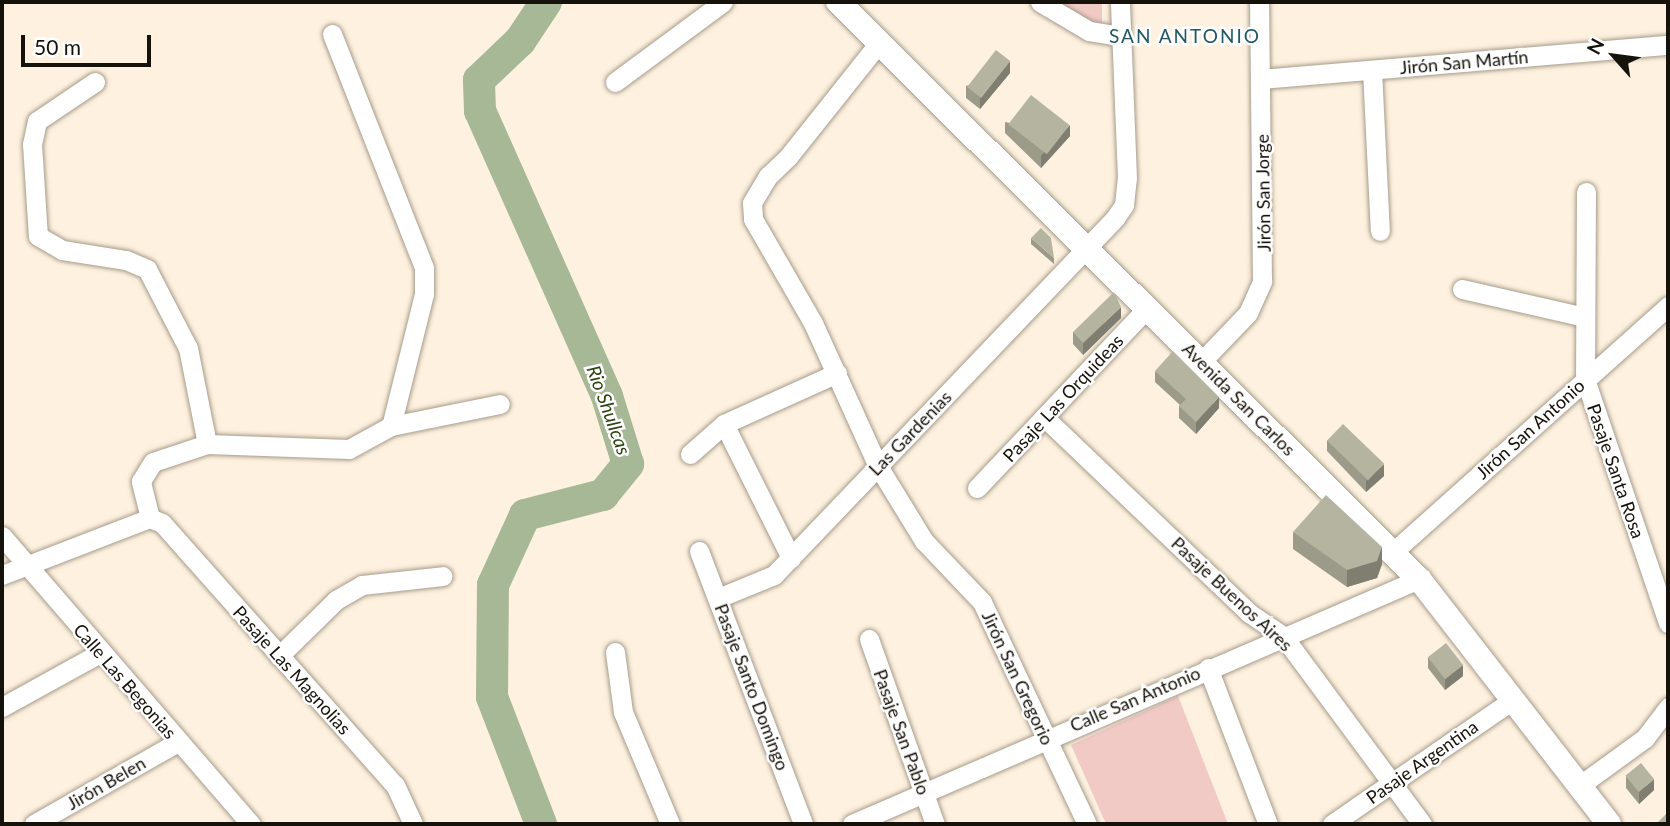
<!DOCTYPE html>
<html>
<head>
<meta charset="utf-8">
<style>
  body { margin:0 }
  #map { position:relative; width:1670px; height:826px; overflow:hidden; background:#fef1df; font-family:Lato,sans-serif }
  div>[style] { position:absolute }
  .green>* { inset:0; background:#f1cac6 }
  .river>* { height:32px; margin:-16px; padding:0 16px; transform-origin:16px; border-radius:16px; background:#a6b896 }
  .roads { filter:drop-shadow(0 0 2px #a69b8a) drop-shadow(0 0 2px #a69b8a) }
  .minor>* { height:19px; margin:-9.5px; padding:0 9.5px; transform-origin:9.5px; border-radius:9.5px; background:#fff }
  .major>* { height:24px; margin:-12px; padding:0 12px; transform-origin:12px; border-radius:12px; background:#fff }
  .wall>* { inset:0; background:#9c9b8a }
  .shaded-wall>* { inset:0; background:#7f7e70 }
  .building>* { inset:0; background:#b5b4a0; transform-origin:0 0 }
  span { translate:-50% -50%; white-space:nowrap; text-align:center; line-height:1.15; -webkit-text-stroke:5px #fff; paint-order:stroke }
  .street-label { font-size:18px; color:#15110b }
  .neighbourhood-label { font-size:19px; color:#205962; letter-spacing:2px }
  .water-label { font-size:19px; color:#2d4410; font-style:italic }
  .frame { position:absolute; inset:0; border:4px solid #15110b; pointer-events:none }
  .north { position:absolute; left:1579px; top:21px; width:70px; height:70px; -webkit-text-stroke:5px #fff; paint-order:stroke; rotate:298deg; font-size:19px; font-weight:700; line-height:28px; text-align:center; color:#15110b }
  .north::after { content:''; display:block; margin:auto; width:24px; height:32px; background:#15110b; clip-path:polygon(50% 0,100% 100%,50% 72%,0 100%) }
  .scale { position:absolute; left:21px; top:35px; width:130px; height:32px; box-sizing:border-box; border:4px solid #15110b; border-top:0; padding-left:9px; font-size:21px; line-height:24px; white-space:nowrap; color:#15110b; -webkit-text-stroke:5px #fff; paint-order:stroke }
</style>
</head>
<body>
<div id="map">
  <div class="green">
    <div style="clip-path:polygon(1055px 2px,1102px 2px,1102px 32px)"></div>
    <div style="clip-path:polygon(1178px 696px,1228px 824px,1106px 824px,1071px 745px)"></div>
  </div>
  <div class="river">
    <div style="left:541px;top:824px;width:136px;rotate:-111.1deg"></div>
    <div style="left:492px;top:697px;width:112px;rotate:-89.5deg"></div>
    <div style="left:493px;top:585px;width:77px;rotate:-65.4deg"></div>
    <div style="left:525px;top:515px;width:81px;rotate:-14.4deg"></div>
    <div style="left:603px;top:495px;width:40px;rotate:-51deg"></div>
    <div style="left:628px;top:464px;width:71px;rotate:-107.2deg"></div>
    <div style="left:607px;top:396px;width:312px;rotate:-114deg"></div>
    <div style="left:480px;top:111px;width:31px;rotate:-92deg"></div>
    <div style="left:479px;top:80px;width:57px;rotate:-43.6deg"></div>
    <div style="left:520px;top:41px;width:47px;rotate:-56.3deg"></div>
  </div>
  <div class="roads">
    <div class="minor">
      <div style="left:1040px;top:2px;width:57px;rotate:30.6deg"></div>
      <div style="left:1089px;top:31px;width:32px;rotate:9deg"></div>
      <div style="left:332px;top:34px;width:251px;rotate:68.5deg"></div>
      <div style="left:424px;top:268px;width:26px;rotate:90deg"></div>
      <div style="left:424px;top:294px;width:136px;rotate:104deg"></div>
      <div style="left:878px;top:44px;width:144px;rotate:128.5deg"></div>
      <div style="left:788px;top:157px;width:28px;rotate:136deg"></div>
      <div style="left:768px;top:176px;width:31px;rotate:121deg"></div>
      <div style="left:752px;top:203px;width:16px;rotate:86deg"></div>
      <div style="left:753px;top:219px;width:120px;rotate:60deg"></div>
      <div style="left:813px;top:323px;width:157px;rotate:65.6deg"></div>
      <div style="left:878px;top:466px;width:88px;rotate:58.5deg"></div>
      <div style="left:924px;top:541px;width:84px;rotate:46.4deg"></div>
      <div style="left:982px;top:602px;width:246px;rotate:64.7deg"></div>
      <div style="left:1372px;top:70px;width:161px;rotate:87.2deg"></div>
      <div style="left:1261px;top:79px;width:408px;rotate:-4.8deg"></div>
      <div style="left:95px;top:82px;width:70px;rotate:146.1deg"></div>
      <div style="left:37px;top:121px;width:24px;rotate:102deg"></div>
      <div style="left:32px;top:144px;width:92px;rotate:86.3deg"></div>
      <div style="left:38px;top:236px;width:28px;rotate:30deg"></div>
      <div style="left:62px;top:250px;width:65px;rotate:8.9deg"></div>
      <div style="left:126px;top:260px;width:23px;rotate:23deg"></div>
      <div style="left:147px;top:269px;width:89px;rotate:62.6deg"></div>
      <div style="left:188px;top:348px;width:98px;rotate:78.8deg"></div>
      <div style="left:615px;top:82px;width:134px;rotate:-36.5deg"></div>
      <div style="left:1586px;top:192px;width:187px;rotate:90.3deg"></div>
      <div style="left:1585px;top:379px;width:258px;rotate:71.2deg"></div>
      <div style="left:1462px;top:289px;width:126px;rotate:12.8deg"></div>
      <div style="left:1202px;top:361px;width:66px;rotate:-46.2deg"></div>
      <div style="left:1248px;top:313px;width:35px;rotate:-66deg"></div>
      <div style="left:1262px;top:281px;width:279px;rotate:-90.6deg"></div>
      <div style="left:1044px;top:417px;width:284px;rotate:43.7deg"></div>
      <div style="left:1249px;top:613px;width:41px;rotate:34.1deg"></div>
      <div style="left:1283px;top:636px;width:234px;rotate:53.5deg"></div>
      <div style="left:724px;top:424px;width:150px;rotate:63.4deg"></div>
      <div style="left:690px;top:454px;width:45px;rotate:-41.4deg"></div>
      <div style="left:724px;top:424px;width:124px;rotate:-24.3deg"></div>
      <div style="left:977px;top:488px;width:249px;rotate:-46.6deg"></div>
      <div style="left:150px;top:518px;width:38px;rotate:-104deg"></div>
      <div style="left:141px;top:481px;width:22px;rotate:-58deg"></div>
      <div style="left:153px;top:462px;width:57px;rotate:-18.4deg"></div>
      <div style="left:207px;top:444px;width:142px;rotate:2deg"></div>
      <div style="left:349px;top:449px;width:48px;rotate:-28.7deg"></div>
      <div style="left:391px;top:426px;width:111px;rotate:-11.4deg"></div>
      <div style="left:2px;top:536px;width:381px;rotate:49.2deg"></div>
      <div style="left:699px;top:551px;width:292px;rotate:69.1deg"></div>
      <div style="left:1393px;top:552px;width:369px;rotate:-41.8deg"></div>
      <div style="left:2px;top:575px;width:159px;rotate:-21.1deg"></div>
      <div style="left:150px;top:518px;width:13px;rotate:23deg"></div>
      <div style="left:162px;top:523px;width:351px;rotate:48.4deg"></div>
      <div style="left:395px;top:785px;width:43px;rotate:65.2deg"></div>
      <div style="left:718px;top:598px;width:61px;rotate:-22.3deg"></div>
      <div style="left:774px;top:575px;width:494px;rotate:-46.3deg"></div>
      <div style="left:1115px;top:218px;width:16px;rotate:-55deg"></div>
      <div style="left:1124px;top:205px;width:27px;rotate:-84deg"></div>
      <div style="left:1127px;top:178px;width:176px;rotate:-92.3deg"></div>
      <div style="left:869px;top:639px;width:196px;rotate:70.4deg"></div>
      <div style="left:615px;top:652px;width:61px;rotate:82.4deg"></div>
      <div style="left:623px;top:712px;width:121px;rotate:67.2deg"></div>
      <div style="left:279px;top:656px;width:80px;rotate:-44.5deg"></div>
      <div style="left:336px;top:600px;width:30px;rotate:-30deg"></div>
      <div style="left:362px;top:585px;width:81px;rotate:-6.3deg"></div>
      <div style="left:1208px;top:668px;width:167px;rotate:69deg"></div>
      <div style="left:2px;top:707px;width:112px;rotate:-28.9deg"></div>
      <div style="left:1579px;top:786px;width:82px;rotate:-36deg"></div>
      <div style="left:1645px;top:738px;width:39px;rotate:-53deg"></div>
      <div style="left:34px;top:824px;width:166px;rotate:-29.7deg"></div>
      <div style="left:852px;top:824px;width:618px;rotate:-23.37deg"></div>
      <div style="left:1332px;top:824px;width:217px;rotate:-34.5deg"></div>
    </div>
    <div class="major">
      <div style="left:838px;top:2px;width:819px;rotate:44.8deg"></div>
      <div style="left:1419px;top:579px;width:310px;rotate:52.2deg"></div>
    </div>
  </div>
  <div class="wall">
    <div style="clip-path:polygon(1010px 73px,980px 109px,966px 98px,966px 86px)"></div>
    <div style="clip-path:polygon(1005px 122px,1070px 136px,1041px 168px,1005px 133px)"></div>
    <div style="clip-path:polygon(1031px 238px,1054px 258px,1054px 264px,1031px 244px)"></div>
    <div style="clip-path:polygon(1121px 318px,1083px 355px,1073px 344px,1073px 332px)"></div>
    <div style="clip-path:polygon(1155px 371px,1219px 408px,1196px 434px,1179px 418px,1179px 406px,1180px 405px,1155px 382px)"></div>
    <div style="clip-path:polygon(1327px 440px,1384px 476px,1366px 492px,1327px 451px)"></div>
    <div style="clip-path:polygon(1293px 532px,1382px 564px,1377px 578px,1347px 587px,1293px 549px)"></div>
    <div style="clip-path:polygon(1428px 657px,1463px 676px,1445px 690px,1428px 668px)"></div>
    <div style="clip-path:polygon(1626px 776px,1654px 790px,1639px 804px,1626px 788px)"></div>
  </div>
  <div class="shaded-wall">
    <div style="clip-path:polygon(1010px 61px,1010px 73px,980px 109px,980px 98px)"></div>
    <div style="clip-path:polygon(1070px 125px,1070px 136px,1041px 168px,1041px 156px)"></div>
    <div style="clip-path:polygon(1121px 307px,1121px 318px,1083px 355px,1083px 343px)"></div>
    <div style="clip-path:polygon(1219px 397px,1219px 408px,1196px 434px,1196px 422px)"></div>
    <div style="clip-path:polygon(1384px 464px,1384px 476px,1366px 492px,1366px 481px)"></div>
    <div style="clip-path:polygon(1382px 547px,1382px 564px,1377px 578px,1347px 587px,1347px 570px)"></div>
    <div style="clip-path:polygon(1463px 665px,1463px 676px,1445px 690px,1445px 678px)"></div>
    <div style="clip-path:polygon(1654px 779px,1654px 790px,1639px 804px,1639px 792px)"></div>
  </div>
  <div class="building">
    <div style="left:996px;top:50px;width:18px;height:47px;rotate:38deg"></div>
    <div style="left:1031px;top:95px;width:49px;height:37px;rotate:38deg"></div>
    <div style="clip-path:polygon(1041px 228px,1051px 238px,1054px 258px,1031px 238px)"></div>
    <div style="clip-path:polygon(1114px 292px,1121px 307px,1083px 343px,1073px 332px)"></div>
    <div style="clip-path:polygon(1173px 351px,1219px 397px,1196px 422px,1179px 406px,1186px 399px,1155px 371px)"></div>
    <div style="left:1343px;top:424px;width:57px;height:23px;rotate:44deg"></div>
    <div style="clip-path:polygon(1326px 495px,1382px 547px,1377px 561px,1347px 570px,1293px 532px)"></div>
    <div style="left:1446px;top:643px;width:28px;height:23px;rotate:52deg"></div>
    <div style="left:1641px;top:763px;width:21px;height:20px;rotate:51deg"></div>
    <div style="clip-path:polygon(1668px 812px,1668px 824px,1656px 824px)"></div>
  </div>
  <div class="street-label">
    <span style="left:1464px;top:62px;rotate:-5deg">Jirón San Martín</span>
    <span style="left:1263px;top:193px;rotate:-91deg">Jirón San Jorge</span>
    <span style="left:1063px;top:398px;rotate:-47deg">Pasaje Las Orquideas</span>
    <span style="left:1239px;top:399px;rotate:45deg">Avenida San Carlos</span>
    <span style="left:1530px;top:429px;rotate:-42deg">Jirón San Antonio</span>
    <span style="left:910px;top:433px;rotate:-46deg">Las Gardenias</span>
    <span style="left:1616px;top:471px;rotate:71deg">Pasaje Santa Rosa</span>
    <span style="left:1232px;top:594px;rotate:43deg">Pasaje Buenos Aires</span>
    <span style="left:292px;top:670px;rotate:48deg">Pasaje Las Magnolias</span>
    <span style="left:1018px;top:678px;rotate:65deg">Jirón San Gregorio</span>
    <span style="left:125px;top:681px;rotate:49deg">Calle Las Begonias</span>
    <span style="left:752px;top:687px;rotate:69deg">Pasaje Santo Domingo</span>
    <span style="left:1135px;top:699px;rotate:-23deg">Calle San Antonio</span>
    <span style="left:902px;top:732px;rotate:70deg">Pasaje San Pablo</span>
    <span style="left:1422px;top:762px;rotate:-35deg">Pasaje Argentina</span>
    <span style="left:106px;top:783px;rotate:-30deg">Jirón Belen</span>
  </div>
  <div class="neighbourhood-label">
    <span style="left:1185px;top:36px">SAN ANTONIO</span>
  </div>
  <div class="water-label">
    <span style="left:609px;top:410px;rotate:70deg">Rio Shullcas</span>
  </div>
  <div class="frame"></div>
  <div class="north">N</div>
  <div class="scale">50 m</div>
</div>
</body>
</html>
